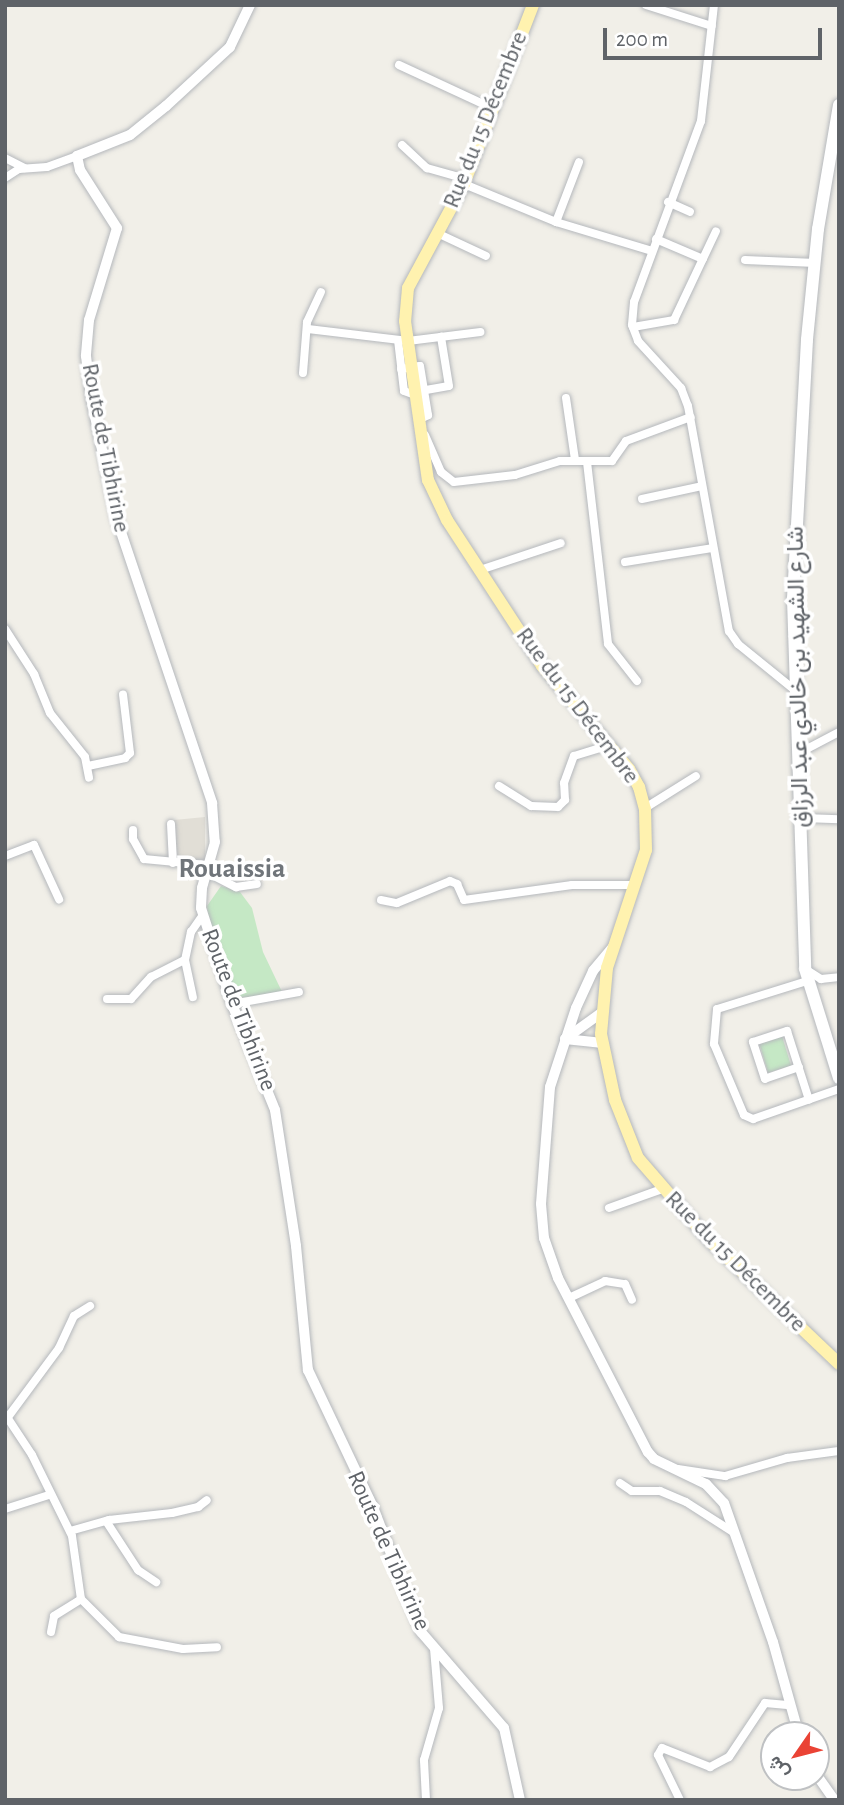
<!DOCTYPE html>
<html>
<head>
<meta charset="utf-8">
<style>
  body { margin:0 }
  #map { position:relative; width:844px; height:1805px; overflow:hidden; background:#f1efe8; font-family:"Alegreya Sans",Vazirmatn,sans-serif }
  div>[style] { position:absolute }
  .education>* { inset:0; background:#e1ded6 }
  .green>* { inset:0; background:#c5e8c5; transform-origin:0 0 }
  .roads { filter:drop-shadow(0 0 2px #b5b8bc) drop-shadow(0 0 2px #b5b8bc) }
  .minor>* { height:8px; margin:-4px; padding:0 4px; transform-origin:4px; border-radius:4px; background:#fff }
  .tertiary>* { height:10px; margin:-5px; padding:0 5px; transform-origin:5px; border-radius:5px; background:#fff }
  .secondary>* { height:12px; margin:-6px; padding:0 6px; transform-origin:6px; border-radius:6px; background:#fff }
  .primary>* { height:12px; margin:-6px; padding:0 6px; transform-origin:6px; border-radius:6px; background:#fff2af }
  span { translate:-50% -50%; white-space:nowrap; text-align:center; line-height:1.15; -webkit-text-stroke:7px #fff; paint-order:stroke }
  .street-label { font-size:24px; color:#5f6368 }
  .quarter-label { font-size:28px; color:#70757a; font-weight:700 }
  .frame { position:absolute; inset:0; border:7px solid #5f6368; pointer-events:none }
  .north { position:absolute; left:760px; top:1721px; width:70px; height:70px; box-sizing:border-box; background:#fff; border:2px solid #bfc1c3; border-radius:50%; rotate:235deg; font-size:19px; font-weight:700; line-height:28px; text-align:center; color:#5f6368 }
  .north::after { content:''; display:block; margin:auto; width:24px; height:32px; background:#ea4335; clip-path:polygon(50% 0,100% 100%,50% 72%,0 100%) }
  .scale { position:absolute; left:603px; top:28px; width:219px; height:32px; box-sizing:border-box; border:4px solid #5f6368; border-top:0; padding-left:9px; font-size:21px; line-height:24px; white-space:nowrap; color:#5f6368; -webkit-text-stroke:5px #fff; paint-order:stroke }
</style>
</head>
<body>
<div id="map">
  <div class="education">
    <div style="clip-path:polygon(205px 817px,205px 862px,176px 859px,174px 820px)"></div>
  </div>
  <div class="green">
    <div style="clip-path:polygon(221px 886px,240px 892px,252px 908px,263px 952px,283px 994px,236px 998px,209px 925px,207px 906px)"></div>
    <div style="left:782px;top:1036px;width:31px;height:24px;rotate:73deg"></div>
  </div>
  <div class="roads">
    <div class="minor">
      <div style="left:646px;top:5px;width:69px;rotate:17.7deg"></div>
      <div style="left:714px;top:5px;width:117px;rotate:96.4deg"></div>
      <div style="left:701px;top:121px;width:193px;rotate:110.3deg"></div>
      <div style="left:634px;top:302px;width:23px;rotate:95deg"></div>
      <div style="left:632px;top:325px;width:17px;rotate:69deg"></div>
      <div style="left:638px;top:341px;width:64px;rotate:47.5deg"></div>
      <div style="left:681px;top:388px;width:19px;rotate:69deg"></div>
      <div style="left:688px;top:406px;width:229px;rotate:79.7deg"></div>
      <div style="left:729px;top:631px;width:16px;rotate:55deg"></div>
      <div style="left:738px;top:644px;width:76px;rotate:39.1deg"></div>
      <div style="left:399px;top:65px;width:105px;rotate:24.9deg"></div>
      <div style="left:402px;top:145px;width:34px;rotate:43deg"></div>
      <div style="left:427px;top:168px;width:41px;rotate:15.8deg"></div>
      <div style="left:5px;top:158px;width:22px;rotate:27deg"></div>
      <div style="left:5px;top:178px;width:17px;rotate:-33deg"></div>
      <div style="left:19px;top:169px;width:28px;rotate:-4deg"></div>
      <div style="left:47px;top:167px;width:32px;rotate:-20deg"></div>
      <div style="left:464px;top:184px;width:100px;rotate:22.4deg"></div>
      <div style="left:556px;top:222px;width:100px;rotate:16.8deg"></div>
      <div style="left:668px;top:202px;width:24px;rotate:24deg"></div>
      <div style="left:556px;top:222px;width:64px;rotate:-69deg"></div>
      <div style="left:437px;top:233px;width:54px;rotate:25.1deg"></div>
      <div style="left:656px;top:239px;width:51px;rotate:23.1deg"></div>
      <div style="left:745px;top:260px;width:71px;rotate:2.4deg"></div>
      <div style="left:633px;top:327px;width:42px;rotate:-9.7deg"></div>
      <div style="left:674px;top:320px;width:98px;rotate:-64.7deg"></div>
      <div style="left:308px;top:329px;width:101px;rotate:6.8deg"></div>
      <div style="left:408px;top:341px;width:73px;rotate:-7.1deg"></div>
      <div style="left:398px;top:340px;width:51px;rotate:83.3deg"></div>
      <div style="left:404px;top:391px;width:12px;rotate:20deg"></div>
      <div style="left:401px;top:369px;width:19px;rotate:-9deg"></div>
      <div style="left:420px;top:366px;width:50px;rotate:80.7deg"></div>
      <div style="left:428px;top:415px;width:10px;rotate:151deg"></div>
      <div style="left:303px;top:373px;width:51px;rotate:-85.5deg"></div>
      <div style="left:307px;top:322px;width:33px;rotate:-65deg"></div>
      <div style="left:426px;top:390px;width:23px;rotate:-10deg"></div>
      <div style="left:449px;top:386px;width:50px;rotate:-99.3deg"></div>
      <div style="left:566px;top:398px;width:63px;rotate:81.7deg"></div>
      <div style="left:425px;top:435px;width:40px;rotate:66.6deg"></div>
      <div style="left:441px;top:472px;width:16px;rotate:38deg"></div>
      <div style="left:454px;top:482px;width:61px;rotate:-6.5deg"></div>
      <div style="left:515px;top:475px;width:47px;rotate:-17.3deg"></div>
      <div style="left:560px;top:461px;width:52px"></div>
      <div style="left:612px;top:461px;width:24px;rotate:-55deg"></div>
      <div style="left:626px;top:441px;width:69px;rotate:-20.3deg"></div>
      <div style="left:587px;top:462px;width:183px;rotate:83.4deg"></div>
      <div style="left:608px;top:644px;width:47px;rotate:51.9deg"></div>
      <div style="left:642px;top:499px;width:61px;rotate:-12.2deg"></div>
      <div style="left:625px;top:562px;width:88px;rotate:-9.1deg"></div>
      <div style="left:480px;top:570px;width:85px;rotate:-18.4deg"></div>
      <div style="left:5px;top:629px;width:54px;rotate:57.2deg"></div>
      <div style="left:34px;top:674px;width:42px;rotate:67.7deg"></div>
      <div style="left:50px;top:713px;width:56px;rotate:51.5deg"></div>
      <div style="left:85px;top:757px;width:21px;rotate:79deg"></div>
      <div style="left:801px;top:752px;width:43px;rotate:-27.8deg"></div>
      <div style="left:88px;top:766px;width:38px;rotate:-12deg"></div>
      <div style="left:125px;top:758px;width:7px;rotate:-45deg"></div>
      <div style="left:130px;top:753px;width:59px;rotate:-96.8deg"></div>
      <div style="left:499px;top:786px;width:38px;rotate:32deg"></div>
      <div style="left:531px;top:806px;width:27px;rotate:2deg"></div>
      <div style="left:558px;top:807px;width:10px;rotate:-45deg"></div>
      <div style="left:565px;top:800px;width:17px;rotate:-93deg"></div>
      <div style="left:564px;top:783px;width:29px;rotate:-70deg"></div>
      <div style="left:574px;top:756px;width:37px;rotate:-17deg"></div>
      <div style="left:645px;top:808px;width:60px;rotate:-32.1deg"></div>
      <div style="left:803px;top:818px;width:36px;rotate:2deg"></div>
      <div style="left:171px;top:824px;width:39px;rotate:87deg"></div>
      <div style="left:133px;top:830px;width:9px;rotate:90deg"></div>
      <div style="left:133px;top:839px;width:23px;rotate:61deg"></div>
      <div style="left:144px;top:859px;width:63px;rotate:5.4deg"></div>
      <div style="left:5px;top:856px;width:31px;rotate:-21deg"></div>
      <div style="left:34px;top:845px;width:60px;rotate:65.2deg"></div>
      <div style="left:206px;top:872px;width:34px;rotate:27deg"></div>
      <div style="left:236px;top:887px;width:21px;rotate:-8deg"></div>
      <div style="left:381px;top:900px;width:16px;rotate:11deg"></div>
      <div style="left:397px;top:903px;width:57px;rotate:-22.5deg"></div>
      <div style="left:450px;top:881px;width:8px;rotate:23deg"></div>
      <div style="left:457px;top:884px;width:17px;rotate:66deg"></div>
      <div style="left:464px;top:900px;width:109px;rotate:-7.9deg"></div>
      <div style="left:572px;top:885px;width:62px"></div>
      <div style="left:185px;top:960px;width:38px;rotate:78deg"></div>
      <div style="left:805px;top:969px;width:19px;rotate:32deg"></div>
      <div style="left:821px;top:979px;width:18px;rotate:-6deg"></div>
      <div style="left:807px;top:981px;width:94px;rotate:162.7deg"></div>
      <div style="left:717px;top:1009px;width:35px;rotate:95deg"></div>
      <div style="left:714px;top:1044px;width:77px;rotate:67.1deg"></div>
      <div style="left:744px;top:1115px;width:10px;rotate:24deg"></div>
      <div style="left:753px;top:1119px;width:91px;rotate:-19.2deg"></div>
      <div style="left:107px;top:999px;width:24px"></div>
      <div style="left:131px;top:999px;width:30px;rotate:-48deg"></div>
      <div style="left:151px;top:977px;width:38px;rotate:-27deg"></div>
      <div style="left:185px;top:960px;width:29px;rotate:-78deg"></div>
      <div style="left:191px;top:932px;width:21px;rotate:-55deg"></div>
      <div style="left:232px;top:1004px;width:68px;rotate:-10.2deg"></div>
      <div style="left:799px;top:1067px;width:36px;rotate:161deg"></div>
      <div style="left:765px;top:1079px;width:39px;rotate:-108deg"></div>
      <div style="left:753px;top:1042px;width:36px;rotate:-18deg"></div>
      <div style="left:787px;top:1031px;width:72px;rotate:72.3deg"></div>
      <div style="left:609px;top:1208px;width:56px;rotate:-19.7deg"></div>
      <div style="left:569px;top:1298px;width:40px;rotate:-25deg"></div>
      <div style="left:605px;top:1281px;width:20px;rotate:9deg"></div>
      <div style="left:625px;top:1284px;width:17px;rotate:66deg"></div>
      <div style="left:5px;top:1414px;width:49px;rotate:56.6deg"></div>
      <div style="left:32px;top:1455px;width:90px;rotate:63.7deg"></div>
      <div style="left:72px;top:1536px;width:64px;rotate:81.9deg"></div>
      <div style="left:81px;top:1599px;width:54px;rotate:45deg"></div>
      <div style="left:119px;top:1637px;width:65px;rotate:10.6deg"></div>
      <div style="left:183px;top:1649px;width:34px;rotate:-3deg"></div>
      <div style="left:8px;top:1417px;width:86px;rotate:-53.5deg"></div>
      <div style="left:59px;top:1348px;width:35px;rotate:-65deg"></div>
      <div style="left:74px;top:1316px;width:19px;rotate:-32deg"></div>
      <div style="left:678px;top:1469px;width:48px;rotate:8.5deg"></div>
      <div style="left:725px;top:1476px;width:65px;rotate:-16.2deg"></div>
      <div style="left:787px;top:1458px;width:52px;rotate:-7.7deg"></div>
      <div style="left:620px;top:1483px;width:14px;rotate:34deg"></div>
      <div style="left:632px;top:1491px;width:28px"></div>
      <div style="left:660px;top:1491px;width:28px;rotate:23deg"></div>
      <div style="left:686px;top:1502px;width:56px;rotate:32.6deg"></div>
      <div style="left:5px;top:1509px;width:46px;rotate:-17.7deg"></div>
      <div style="left:106px;top:1521px;width:59px;rotate:56.9deg"></div>
      <div style="left:138px;top:1570px;width:22px;rotate:34deg"></div>
      <div style="left:70px;top:1531px;width:41px;rotate:-15.8deg"></div>
      <div style="left:109px;top:1520px;width:63px;rotate:-6.3deg"></div>
      <div style="left:172px;top:1513px;width:27px;rotate:-13deg"></div>
      <div style="left:198px;top:1507px;width:11px;rotate:-38deg"></div>
      <div style="left:51px;top:1632px;width:16px;rotate:-79deg"></div>
      <div style="left:54px;top:1616px;width:32px;rotate:-32deg"></div>
      <div style="left:426px;top:1800px;width:40px;rotate:-92.9deg"></div>
      <div style="left:424px;top:1760px;width:54px;rotate:-73.9deg"></div>
      <div style="left:439px;top:1708px;width:59px;rotate:-94.8deg"></div>
      <div style="left:680px;top:1800px;width:50px;rotate:-116.1deg"></div>
      <div style="left:658px;top:1755px;width:8px;rotate:-60deg"></div>
      <div style="left:662px;top:1748px;width:52px;rotate:21.6deg"></div>
      <div style="left:710px;top:1767px;width:21px;rotate:-28deg"></div>
      <div style="left:729px;top:1757px;width:65px;rotate:-56.3deg"></div>
      <div style="left:765px;top:1703px;width:25px;rotate:5deg"></div>
    </div>
    <div class="tertiary">
      <div style="left:250px;top:5px;width:47px;rotate:115.5deg"></div>
      <div style="left:230px;top:47px;width:87px;rotate:137.3deg"></div>
      <div style="left:166px;top:106px;width:46px;rotate:141.1deg"></div>
      <div style="left:130px;top:135px;width:57px;rotate:158.4deg"></div>
      <div style="left:77px;top:156px;width:14px;rotate:78deg"></div>
      <div style="left:80px;top:170px;width:69px;rotate:57.5deg"></div>
      <div style="left:117px;top:228px;width:96px;rotate:106.9deg"></div>
      <div style="left:89px;top:320px;width:36px;rotate:95deg"></div>
      <div style="left:86px;top:356px;width:41px;rotate:83deg"></div>
      <div style="left:91px;top:397px;width:123px;rotate:78.2deg"></div>
      <div style="left:116px;top:517px;width:302px;rotate:71.4deg"></div>
      <div style="left:212px;top:803px;width:39px;rotate:86deg"></div>
      <div style="left:215px;top:842px;width:48px;rotate:105.8deg"></div>
      <div style="left:202px;top:888px;width:20px;rotate:93deg"></div>
      <div style="left:201px;top:908px;width:101px;rotate:72.1deg"></div>
      <div style="left:232px;top:1004px;width:114px;rotate:67.9deg"></div>
      <div style="left:275px;top:1110px;width:138px;rotate:81.2deg"></div>
      <div style="left:296px;top:1246px;width:125px;rotate:84.5deg"></div>
      <div style="left:308px;top:1370px;width:152px;rotate:64.6deg"></div>
      <div style="left:373px;top:1507px;width:134px;rotate:69deg"></div>
      <div style="left:421px;top:1632px;width:127px;rotate:49.2deg"></div>
      <div style="left:504px;top:1728px;width:74px;rotate:77.5deg"></div>
      <div style="left:613px;top:947px;width:31px;rotate:130deg"></div>
      <div style="left:593px;top:971px;width:41px;rotate:114.7deg"></div>
      <div style="left:576px;top:1008px;width:83px;rotate:108.2deg"></div>
      <div style="left:550px;top:1087px;width:117px;rotate:94.4deg"></div>
      <div style="left:541px;top:1204px;width:34px;rotate:85deg"></div>
      <div style="left:544px;top:1238px;width:42px;rotate:70.7deg"></div>
      <div style="left:558px;top:1278px;width:196px;rotate:62.7deg"></div>
      <div style="left:648px;top:1452px;width:9px;rotate:49deg"></div>
      <div style="left:654px;top:1459px;width:58px;rotate:25.7deg"></div>
      <div style="left:706px;top:1484px;width:26px;rotate:47deg"></div>
      <div style="left:724px;top:1503px;width:147px;rotate:70.6deg"></div>
      <div style="left:773px;top:1642px;width:97px;rotate:74.4deg"></div>
      <div style="left:565px;top:1039px;width:44px;rotate:-35.8deg"></div>
      <div style="left:565px;top:1039px;width:38px;rotate:6deg"></div>
      <div style="left:816px;top:1774px;width:32px;rotate:55deg"></div>
    </div>
    <div class="secondary">
      <div style="left:839px;top:105px;width:126px;rotate:99.6deg"></div>
      <div style="left:818px;top:229px;width:112px;rotate:95.7deg"></div>
      <div style="left:807px;top:340px;width:259px;rotate:93.1deg"></div>
      <div style="left:793px;top:599px;width:370px;rotate:88.1deg"></div>
      <div style="left:805px;top:969px;width:114px;rotate:72.7deg"></div>
    </div>
    <div class="primary">
      <div style="left:533px;top:5px;width:192px;rotate:111.1deg"></div>
      <div style="left:464px;top:184px;width:118px;rotate:118.3deg"></div>
      <div style="left:408px;top:288px;width:33px;rotate:95deg"></div>
      <div style="left:405px;top:321px;width:161px;rotate:81.8deg"></div>
      <div style="left:428px;top:480px;width:44px;rotate:64.6deg"></div>
      <div style="left:447px;top:520px;width:174px;rotate:56.9deg"></div>
      <div style="left:542px;top:666px;width:135px;rotate:49.8deg"></div>
      <div style="left:629px;top:769px;width:21px;rotate:61deg"></div>
      <div style="left:639px;top:787px;width:23px;rotate:75deg"></div>
      <div style="left:645px;top:809px;width:41px;rotate:88.6deg"></div>
      <div style="left:646px;top:850px;width:124px;rotate:108.3deg"></div>
      <div style="left:607px;top:968px;width:66px;rotate:95.2deg"></div>
      <div style="left:601px;top:1034px;width:67px;rotate:78deg"></div>
      <div style="left:615px;top:1100px;width:62px;rotate:68.4deg"></div>
      <div style="left:638px;top:1158px;width:110px;rotate:49.1deg"></div>
      <div style="left:710px;top:1241px;width:178px;rotate:43.6deg"></div>
    </div>
  </div>
  <div class="street-label">
    <span style="left:486px;top:120px;rotate:-68deg">Rue du 15 Décembre</span>
    <span style="left:105px;top:448px;rotate:79deg">Route de Tibhirine</span>
    <span style="left:799px;top:677px;rotate:-91deg">شارع الشهيد بن خالدي عبد الرزاق</span>
    <span style="left:577px;top:706px;rotate:53deg">Rue du 15 Décembre</span>
    <span style="left:238px;top:1010px;rotate:69deg">Route de Tibhirine</span>
    <span style="left:735px;top:1262px;rotate:45deg">Rue du 15 Décembre</span>
    <span style="left:388px;top:1551px;rotate:66deg">Route de Tibhirine</span>
  </div>
  <div class="quarter-label">
    <span style="left:232px;top:869px">Rouaissia</span>
  </div>
  <div class="frame"></div>
  <div class="north">ش</div>
  <div class="scale">200 m</div>
</div>
</body>
</html>
